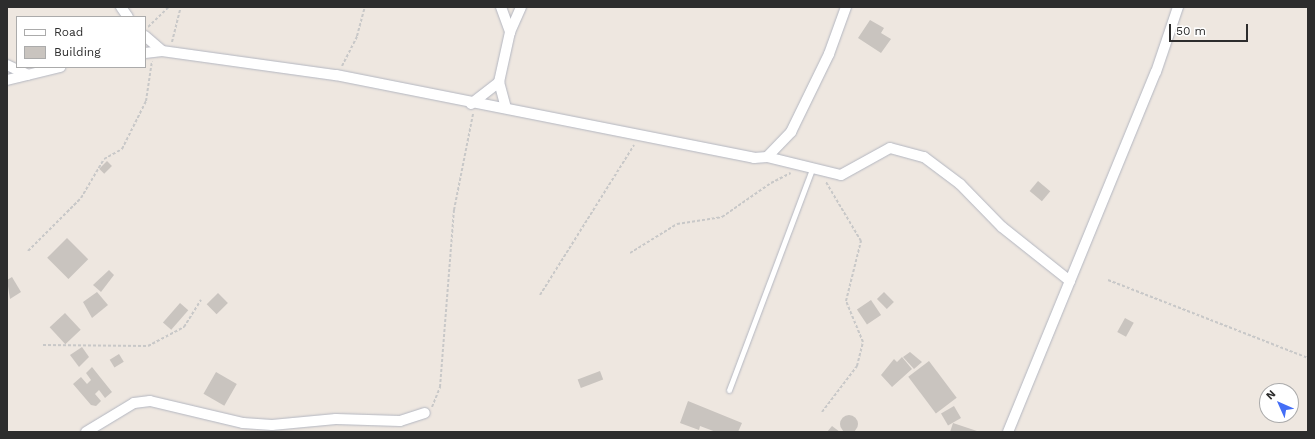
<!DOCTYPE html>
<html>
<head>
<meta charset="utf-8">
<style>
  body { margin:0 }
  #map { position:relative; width:1315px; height:439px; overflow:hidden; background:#eee7e0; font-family:"Work Sans",sans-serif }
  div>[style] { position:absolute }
  .building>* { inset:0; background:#c9c4bf; transform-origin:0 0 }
  .round { border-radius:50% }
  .path>* { height:2px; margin-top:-1px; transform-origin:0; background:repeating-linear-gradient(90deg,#c8c8c8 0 3px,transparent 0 5px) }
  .roads { filter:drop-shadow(0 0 1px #b3b6c0) drop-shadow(0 0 1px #b3b6c0) }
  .lane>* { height:5px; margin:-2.5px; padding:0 2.5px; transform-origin:2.5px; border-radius:2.5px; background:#fff }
  .street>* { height:10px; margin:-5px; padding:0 5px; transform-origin:5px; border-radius:5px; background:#fff }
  span { translate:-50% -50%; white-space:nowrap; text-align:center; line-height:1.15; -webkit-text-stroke:3px #fff; paint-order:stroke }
  .frame { position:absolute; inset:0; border:8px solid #2d2d2d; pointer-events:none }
  .legend { position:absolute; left:16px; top:16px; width:130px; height:52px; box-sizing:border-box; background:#fff; border:1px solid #ababab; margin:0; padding:5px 7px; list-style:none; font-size:12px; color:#2d2d2d }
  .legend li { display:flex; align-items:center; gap:8px; height:20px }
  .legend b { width:20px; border:1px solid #ababab }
  .north { position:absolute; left:1259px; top:383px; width:40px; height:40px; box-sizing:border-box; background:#fff; border:1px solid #ababab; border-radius:50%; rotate:315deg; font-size:11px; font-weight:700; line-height:16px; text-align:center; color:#2d2d2d }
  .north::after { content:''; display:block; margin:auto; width:14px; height:18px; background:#446ef6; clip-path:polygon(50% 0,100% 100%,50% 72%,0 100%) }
  .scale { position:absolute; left:1169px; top:24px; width:79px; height:18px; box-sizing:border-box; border:2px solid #2d2d2d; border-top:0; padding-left:5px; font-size:12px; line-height:14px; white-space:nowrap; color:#2d2d2d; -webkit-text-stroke:3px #fff; paint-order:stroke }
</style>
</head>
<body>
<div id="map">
  <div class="building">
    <div style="clip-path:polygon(870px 20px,884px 28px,881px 33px,891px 39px,881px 53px,858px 38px)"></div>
    <div style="left:107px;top:161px;width:7px;height:11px;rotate:45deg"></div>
    <div style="left:1038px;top:181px;width:16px;height:13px;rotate:40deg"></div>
    <div style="left:67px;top:238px;width:30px;height:28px;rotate:45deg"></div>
    <div style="clip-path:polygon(109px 270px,114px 275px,101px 292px,93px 285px)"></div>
    <div style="clip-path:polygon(12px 277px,21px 292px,10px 299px,7px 280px)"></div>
    <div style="clip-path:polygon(97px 292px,108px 305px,92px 318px,83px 302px)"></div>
    <div style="left:884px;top:292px;width:14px;height:10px;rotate:45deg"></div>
    <div style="left:218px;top:293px;width:14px;height:16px;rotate:45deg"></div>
    <div style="left:871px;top:300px;width:18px;height:17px;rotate:56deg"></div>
    <div style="left:180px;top:303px;width:11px;height:26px;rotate:41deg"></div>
    <div style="left:65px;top:313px;width:23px;height:21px;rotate:47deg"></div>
    <div style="left:1125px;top:318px;width:10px;height:16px;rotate:29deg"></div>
    <div style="clip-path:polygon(82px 347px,89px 357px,79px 367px,70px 355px)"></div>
    <div style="clip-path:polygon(910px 352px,922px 362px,914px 369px,903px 357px)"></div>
    <div style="left:119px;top:354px;width:9px;height:11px;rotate:58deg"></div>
    <div style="clip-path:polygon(902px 357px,912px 369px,892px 387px,881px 375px,894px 359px,897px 362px)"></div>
    <div style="left:929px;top:361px;width:46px;height:26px;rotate:53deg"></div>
    <div style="clip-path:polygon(92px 367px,112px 392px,105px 398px,99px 390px,95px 394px,101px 401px,96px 406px,91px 405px,73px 384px,81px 377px,87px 384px,91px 380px,86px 373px)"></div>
    <div style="left:600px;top:371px;width:9px;height:24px;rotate:69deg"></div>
    <div style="left:216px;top:372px;width:24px;height:25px;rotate:30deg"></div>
    <div style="clip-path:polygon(688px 401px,742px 423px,738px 432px,716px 432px,700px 426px,699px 430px,680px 423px)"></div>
    <div style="left:954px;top:406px;width:14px;height:15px;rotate:60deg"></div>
    <div class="round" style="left:840px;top:415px;width:18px;height:18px"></div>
    <div style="clip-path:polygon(953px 423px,977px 431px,977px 432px,950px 432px)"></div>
    <div style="clip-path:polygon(832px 426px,840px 432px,827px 432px)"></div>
  </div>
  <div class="path">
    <div style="left:148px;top:27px;width:29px;rotate:-44deg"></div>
    <div style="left:172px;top:42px;width:36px;rotate:-76deg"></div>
    <div style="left:342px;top:66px;width:34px;rotate:-63deg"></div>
    <div style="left:357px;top:36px;width:30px;rotate:-75deg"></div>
    <div style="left:28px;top:251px;width:75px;rotate:-45deg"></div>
    <div style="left:81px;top:198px;width:45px;rotate:-59.5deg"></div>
    <div style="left:104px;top:159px;width:21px;rotate:-29deg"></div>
    <div style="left:122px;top:149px;width:54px;rotate:-63.4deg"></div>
    <div style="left:146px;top:101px;width:40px;rotate:-81.5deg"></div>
    <div style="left:630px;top:253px;width:55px;rotate:-31.7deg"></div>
    <div style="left:677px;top:224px;width:46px;rotate:-8.8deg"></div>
    <div style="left:722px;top:217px;width:60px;rotate:-34.8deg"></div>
    <div style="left:771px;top:183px;width:22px;rotate:-27deg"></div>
    <div style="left:1108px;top:280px;width:215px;rotate:21.3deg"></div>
    <div style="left:540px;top:295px;width:177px;rotate:-57.9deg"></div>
    <div style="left:43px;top:345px;width:105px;rotate:0.5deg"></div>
    <div style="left:148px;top:346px;width:41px;rotate:-27.8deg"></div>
    <div style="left:184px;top:327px;width:32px;rotate:-58deg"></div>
    <div style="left:432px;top:407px;width:22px;rotate:-68deg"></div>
    <div style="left:440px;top:387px;width:178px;rotate:-85.5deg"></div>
    <div style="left:454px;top:210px;width:98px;rotate:-78.8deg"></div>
    <div style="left:822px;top:412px;width:58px;rotate:-52.7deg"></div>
    <div style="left:857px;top:366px;width:25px;rotate:-76deg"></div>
    <div style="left:863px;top:342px;width:44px;rotate:-112.5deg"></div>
    <div style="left:846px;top:301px;width:62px;rotate:-76deg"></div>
    <div style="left:861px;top:241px;width:69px;rotate:-120.7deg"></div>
  </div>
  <div class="roads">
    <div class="lane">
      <div style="left:729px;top:390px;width:236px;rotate:-69.4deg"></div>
    </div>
    <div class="street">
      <div style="left:121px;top:7px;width:12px;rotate:55deg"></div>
      <div style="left:501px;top:7px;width:27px;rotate:70deg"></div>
      <div style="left:510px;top:32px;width:51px;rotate:102.4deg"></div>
      <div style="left:499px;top:82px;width:27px;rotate:75deg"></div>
      <div style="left:510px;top:32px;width:27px;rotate:-66deg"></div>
      <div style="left:145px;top:36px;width:23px;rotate:41deg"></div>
      <div style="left:145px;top:53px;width:17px;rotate:-7deg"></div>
      <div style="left:162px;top:51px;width:176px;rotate:7.9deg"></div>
      <div style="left:336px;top:75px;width:426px;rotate:11.2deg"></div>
      <div style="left:754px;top:158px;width:13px;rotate:-4deg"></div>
      <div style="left:767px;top:157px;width:35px;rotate:-46deg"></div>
      <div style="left:791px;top:132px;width:87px;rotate:-64deg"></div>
      <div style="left:829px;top:54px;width:50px;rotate:-70.1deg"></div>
      <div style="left:7px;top:65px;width:23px;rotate:25deg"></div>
      <div style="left:7px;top:80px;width:55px;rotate:-13.8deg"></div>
      <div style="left:471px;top:104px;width:36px;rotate:-38deg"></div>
      <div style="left:767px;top:157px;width:76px;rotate:13.7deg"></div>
      <div style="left:841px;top:175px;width:56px;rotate:-28.9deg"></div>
      <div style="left:890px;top:148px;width:35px;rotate:15deg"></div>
      <div style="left:924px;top:157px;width:45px;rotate:36.9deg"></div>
      <div style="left:960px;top:184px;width:60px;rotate:45.7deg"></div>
      <div style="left:1002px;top:227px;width:87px;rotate:38.5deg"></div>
      <div style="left:86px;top:432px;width:56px;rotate:-31.1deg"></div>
      <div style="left:134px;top:403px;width:16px;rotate:-7deg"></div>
      <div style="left:150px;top:401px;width:96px;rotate:13.3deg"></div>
      <div style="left:243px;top:423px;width:29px;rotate:4deg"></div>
      <div style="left:272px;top:425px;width:64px;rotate:-5.4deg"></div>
      <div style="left:336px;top:419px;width:64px;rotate:1.8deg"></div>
      <div style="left:400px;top:421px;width:26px;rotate:-18deg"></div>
      <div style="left:1008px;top:432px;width:389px;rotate:-67.7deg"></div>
      <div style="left:1156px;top:72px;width:69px;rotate:-71.3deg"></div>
    </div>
  </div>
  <div class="frame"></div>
  <ul class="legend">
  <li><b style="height:5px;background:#fff"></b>Road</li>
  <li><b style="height:11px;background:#c9c4bf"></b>Building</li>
  </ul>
  <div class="north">N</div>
  <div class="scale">50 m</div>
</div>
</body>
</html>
